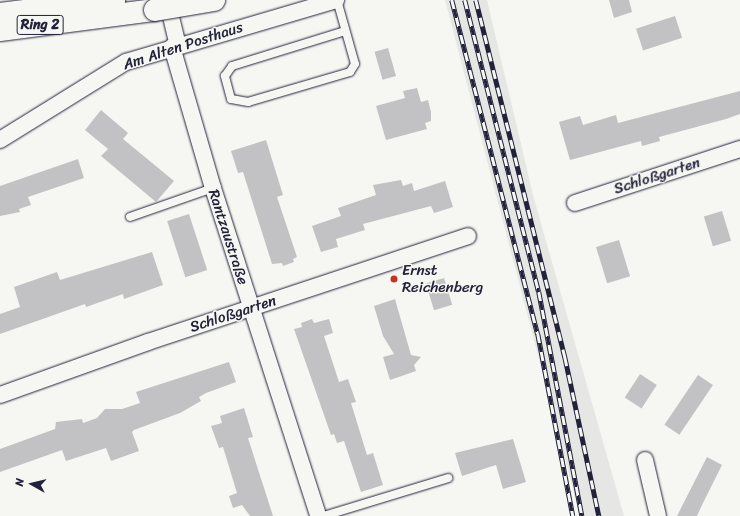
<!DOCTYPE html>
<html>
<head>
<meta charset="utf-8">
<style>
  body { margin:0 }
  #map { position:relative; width:740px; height:516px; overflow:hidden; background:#f6f6f2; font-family:Sriracha,sans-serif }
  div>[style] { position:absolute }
  .built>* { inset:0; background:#e6e6e4 }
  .building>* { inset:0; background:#c2c2c4; transform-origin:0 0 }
  .roads { filter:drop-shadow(0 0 1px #22223b) drop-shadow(0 0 1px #22223b) }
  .lane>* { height:8px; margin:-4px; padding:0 4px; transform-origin:4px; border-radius:4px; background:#f6f6f2 }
  .street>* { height:16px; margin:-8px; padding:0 8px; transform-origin:8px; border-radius:8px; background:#f6f6f2 }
  .primary>* { height:22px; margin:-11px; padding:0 11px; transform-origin:11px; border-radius:11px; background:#f6f6f2 }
  .rail>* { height:4.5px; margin-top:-2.25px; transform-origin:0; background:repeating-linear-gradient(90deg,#f6f6f2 0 9px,#22223b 0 18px); box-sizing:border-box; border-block:1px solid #22223b }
  .bridges { filter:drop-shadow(0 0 1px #22223b) drop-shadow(0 0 1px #22223b) }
  .primary-bridge>* { height:22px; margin:-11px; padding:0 11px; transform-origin:11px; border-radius:11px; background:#f6f6f2 }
  .dots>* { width:11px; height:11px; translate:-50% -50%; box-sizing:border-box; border:2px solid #f6f6f2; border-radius:50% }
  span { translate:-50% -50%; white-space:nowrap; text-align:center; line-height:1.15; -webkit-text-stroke:3px #f6f6f2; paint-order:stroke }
  .shield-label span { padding:1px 3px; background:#f6f6f2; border:1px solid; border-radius:3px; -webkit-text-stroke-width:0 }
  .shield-label { font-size:14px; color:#22223b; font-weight:700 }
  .street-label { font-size:15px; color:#22223b }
  .poi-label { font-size:15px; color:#22223b }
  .left { translate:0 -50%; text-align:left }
  .north { position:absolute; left:12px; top:464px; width:40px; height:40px; -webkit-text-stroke:3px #f6f6f2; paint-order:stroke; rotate:278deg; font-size:11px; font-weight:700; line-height:16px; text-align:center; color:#22223b }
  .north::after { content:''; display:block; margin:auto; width:14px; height:18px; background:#22223b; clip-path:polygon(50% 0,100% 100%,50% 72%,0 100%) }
</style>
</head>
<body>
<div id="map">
  <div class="built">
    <div style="clip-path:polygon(445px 0,487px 0,533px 195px,624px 516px,580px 516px)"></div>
  </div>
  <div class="building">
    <div style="clip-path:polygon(609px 0,629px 0,632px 12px,614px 18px)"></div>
    <div style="left:675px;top:16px;width:23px;height:41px;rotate:72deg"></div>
    <div style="left:388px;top:48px;width:29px;height:14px;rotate:74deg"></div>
    <div style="clip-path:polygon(417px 88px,421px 102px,428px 100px,431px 112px,431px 121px,425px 123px,427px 129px,386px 140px,376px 106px,405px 98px,403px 91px)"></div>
    <div style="clip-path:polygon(740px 91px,740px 114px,726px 119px,659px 137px,660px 141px,642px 146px,641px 141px,570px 160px,559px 122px,580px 116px,583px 125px,616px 115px,618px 123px)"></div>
    <div style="clip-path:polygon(101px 110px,128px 133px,123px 139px,174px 181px,156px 202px,101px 156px,108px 149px,85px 130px)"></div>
    <div style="clip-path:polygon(266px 140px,283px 195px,277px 197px,297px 257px,293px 259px,294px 262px,283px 266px,282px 263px,272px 264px,243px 172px,238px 173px,231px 151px)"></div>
    <div style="clip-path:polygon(78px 159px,84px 178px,28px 197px,31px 205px,19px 209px,20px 212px,0 216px,0 186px)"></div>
    <div style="clip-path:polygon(401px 180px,403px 186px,412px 183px,414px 191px,445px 181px,453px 207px,434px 213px,431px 206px,363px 224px,365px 230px,336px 239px,338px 247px,321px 252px,312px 226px,341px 216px,338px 208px,376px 195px,373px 185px)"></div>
    <div style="left:722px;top:211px;width:31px;height:19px;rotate:73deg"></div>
    <div style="left:189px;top:214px;width:59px;height:23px;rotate:72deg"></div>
    <div style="left:619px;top:240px;width:38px;height:24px;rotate:73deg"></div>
    <div style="clip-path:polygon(152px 252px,163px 285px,124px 299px,123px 294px,86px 307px,85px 304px,0 334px,0 314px,20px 307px,14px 287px,57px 272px,60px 280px)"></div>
    <div style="left:444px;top:278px;width:28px;height:19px;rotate:73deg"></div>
    <div style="clip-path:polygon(395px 299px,411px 355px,421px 357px,414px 365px,416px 371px,390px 380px,383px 357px,394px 354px,383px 336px,374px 306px)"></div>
    <div style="clip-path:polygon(312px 319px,314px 323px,329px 319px,333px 333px,324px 336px,339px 382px,348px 379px,356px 402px,351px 403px,367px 455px,373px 453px,383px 485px,361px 492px,344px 441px,337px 443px,334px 434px,331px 435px,294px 329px,302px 327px,301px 323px)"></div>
    <div style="clip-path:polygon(229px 362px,236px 382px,206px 393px,199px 397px,201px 401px,180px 413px,134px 430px,132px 432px,139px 451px,111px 461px,106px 448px,66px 461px,62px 450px,0 472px,0 449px,55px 429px,56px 422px,82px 419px,83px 423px,97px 418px,105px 409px,122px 409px,140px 403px,136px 392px)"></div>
    <div style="left:640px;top:374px;width:20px;height:28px;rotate:33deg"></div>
    <div style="left:698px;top:375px;width:18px;height:60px;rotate:34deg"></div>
    <div style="clip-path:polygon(244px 408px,253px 437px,248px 438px,273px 516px,250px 516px,242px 505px,233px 508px,229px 496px,237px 493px,223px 447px,219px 448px,211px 426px,222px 423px,220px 416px)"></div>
    <div style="clip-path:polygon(513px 439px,526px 482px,503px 489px,496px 465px,462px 476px,455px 453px)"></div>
    <div style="clip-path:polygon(707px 457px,722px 465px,702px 505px,697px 516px,677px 516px)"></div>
  </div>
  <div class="roads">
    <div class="lane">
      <div style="left:337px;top:0;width:66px;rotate:74.3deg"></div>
      <div style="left:355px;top:64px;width:9px;rotate:122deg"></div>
      <div style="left:350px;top:72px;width:106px;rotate:163.6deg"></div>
      <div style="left:248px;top:102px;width:17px;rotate:-170deg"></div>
      <div style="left:231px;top:99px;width:24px;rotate:-105deg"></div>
      <div style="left:225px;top:76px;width:12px;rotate:-55deg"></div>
      <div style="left:232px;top:66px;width:118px;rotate:-17.2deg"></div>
      <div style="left:130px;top:217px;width:88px;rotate:-19.3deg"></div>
      <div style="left:324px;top:516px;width:130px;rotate:-17deg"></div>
    </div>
    <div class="street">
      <div style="left:167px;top:0;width:47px;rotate:76.6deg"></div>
      <div style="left:172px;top:47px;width:147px;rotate:73.8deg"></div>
      <div style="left:213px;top:188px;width:344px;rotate:72.2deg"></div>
      <div style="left:0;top:140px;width:148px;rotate:-31.8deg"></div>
      <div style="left:126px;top:62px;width:219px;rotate:-16.4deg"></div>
      <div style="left:575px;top:203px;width:174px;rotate:-18.1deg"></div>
      <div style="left:0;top:395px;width:157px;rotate:-19.7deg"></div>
      <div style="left:148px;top:342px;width:337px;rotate:-18.3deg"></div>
      <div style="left:645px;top:460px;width:57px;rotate:76.9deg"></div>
    </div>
    <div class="primary">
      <div style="left:0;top:14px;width:115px;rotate:-7deg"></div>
      <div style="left:0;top:30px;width:156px;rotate:-7.4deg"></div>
    </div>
  </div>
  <div class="rail">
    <div style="left:452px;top:0;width:345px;rotate:75.6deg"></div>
    <div style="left:538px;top:334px;width:185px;rotate:79.1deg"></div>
    <div style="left:465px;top:0;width:301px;rotate:75.8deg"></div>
    <div style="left:539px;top:292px;width:228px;rotate:79.1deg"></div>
    <div style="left:476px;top:0;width:368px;rotate:76deg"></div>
    <div style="left:565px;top:357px;width:163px;rotate:77.9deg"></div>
  </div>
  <div class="bridges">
    <div class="primary-bridge">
      <div style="left:155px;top:10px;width:60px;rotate:-9.6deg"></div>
    </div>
  </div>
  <div class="dots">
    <div style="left:394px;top:279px;background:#c8321e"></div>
  </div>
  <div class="shield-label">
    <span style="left:40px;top:25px">Ring 2</span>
  </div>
  <div class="street-label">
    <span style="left:183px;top:46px;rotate:-18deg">Am Alten Posthaus</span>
    <span style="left:657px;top:176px;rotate:-18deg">Schloßgarten</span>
    <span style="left:228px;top:237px;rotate:72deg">Rantzaustraße</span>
    <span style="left:233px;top:314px;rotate:-18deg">Schloßgarten</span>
  </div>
  <div class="poi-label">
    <span class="left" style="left:402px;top:279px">Ernst<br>Reichenberg</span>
  </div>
  <div class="north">N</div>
</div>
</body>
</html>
